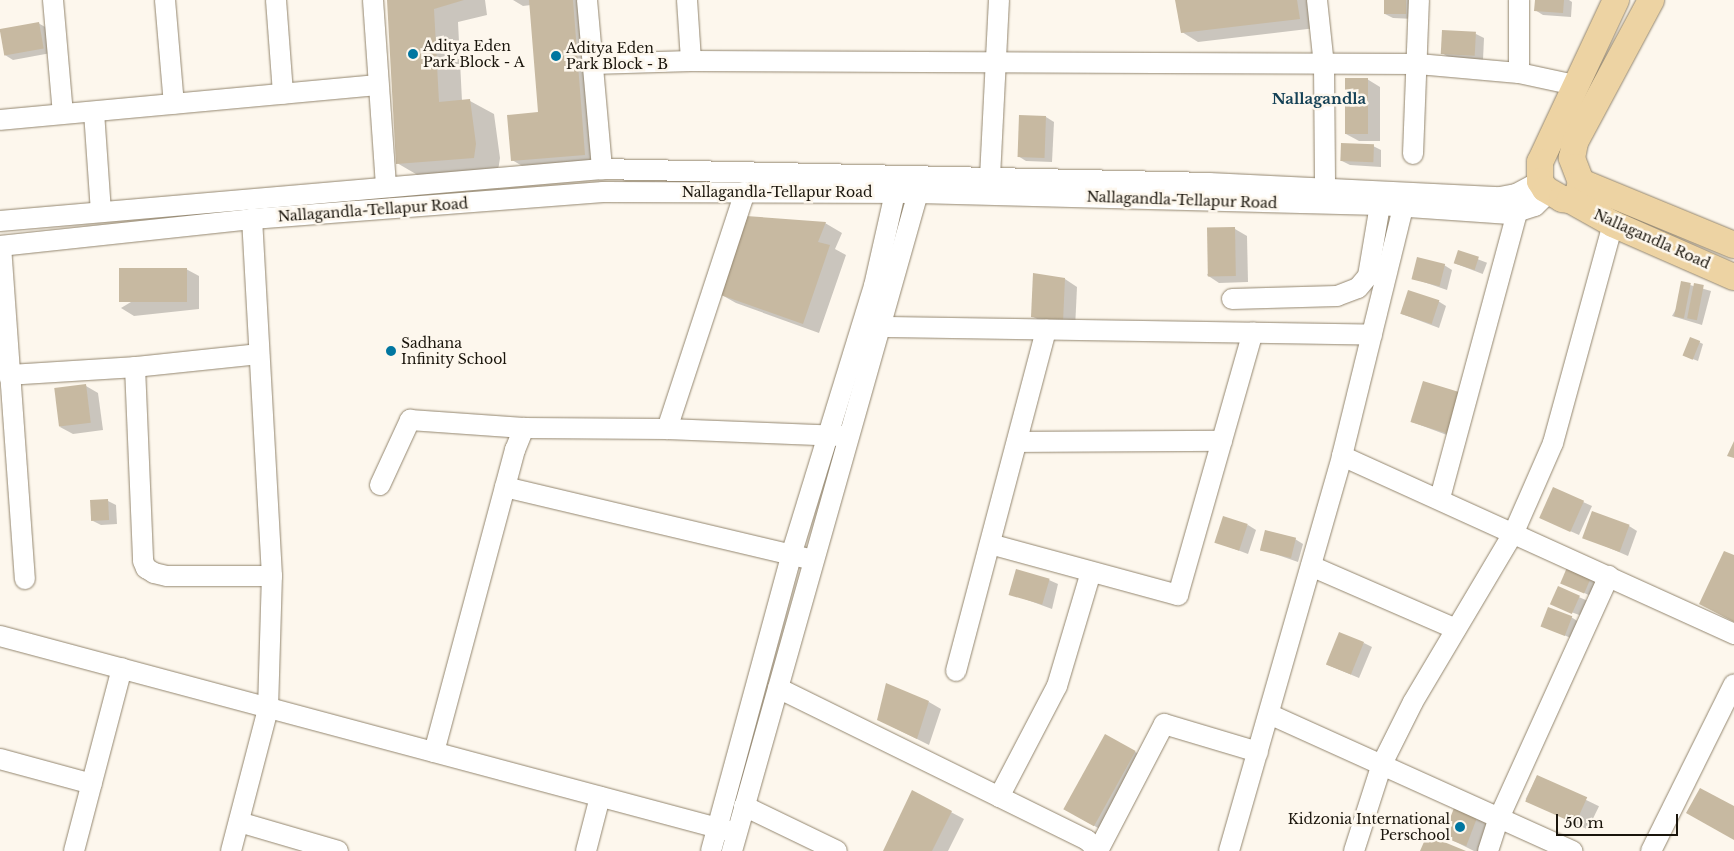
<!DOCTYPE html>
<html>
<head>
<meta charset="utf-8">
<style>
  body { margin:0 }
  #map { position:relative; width:1734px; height:851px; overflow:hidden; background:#fdf7ed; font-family:"Libre Baskerville",serif }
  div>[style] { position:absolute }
  .shadow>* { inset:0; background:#0003; transform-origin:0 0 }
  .building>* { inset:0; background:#c7b9a1; transform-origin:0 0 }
  .roads { filter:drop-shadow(0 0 1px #93866f) drop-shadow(0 0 1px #93866f) }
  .minor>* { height:20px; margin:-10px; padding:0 10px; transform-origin:10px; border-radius:10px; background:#fff }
  .major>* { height:26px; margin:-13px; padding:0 13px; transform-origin:13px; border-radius:13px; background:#edd3a3 }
  .dots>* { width:14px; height:14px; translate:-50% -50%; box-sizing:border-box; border:2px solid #fdf7ed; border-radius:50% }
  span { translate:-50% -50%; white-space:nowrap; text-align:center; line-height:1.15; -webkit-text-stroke:5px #fdf7ed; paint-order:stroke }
  .poi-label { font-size:14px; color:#1a150c }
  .left { translate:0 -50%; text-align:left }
  .right { translate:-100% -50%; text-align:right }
  .street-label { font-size:14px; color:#1a150c }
  .neighbourhood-label { font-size:15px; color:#144156; font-weight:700 }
  .scale { position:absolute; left:1556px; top:814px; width:122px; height:22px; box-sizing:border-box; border:2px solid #1a150c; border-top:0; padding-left:6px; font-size:15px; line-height:18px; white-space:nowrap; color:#1a150c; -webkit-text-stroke:4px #fdf7ed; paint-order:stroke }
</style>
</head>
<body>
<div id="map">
  <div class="shadow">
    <div style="clip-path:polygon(388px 0,485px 0,487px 15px,458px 22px,462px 101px,470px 101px,494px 114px,500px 158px,498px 171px,421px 177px,397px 163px)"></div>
    <div style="clip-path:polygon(513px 0,596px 0,609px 168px,536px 174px,512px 160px,539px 114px,531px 5px,523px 6px)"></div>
    <div style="clip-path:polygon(1176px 0,1312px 0,1316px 28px,1198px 42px,1182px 32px)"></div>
    <div style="clip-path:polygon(1385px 0,1414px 0,1414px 19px,1393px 18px,1385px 14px)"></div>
    <div style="clip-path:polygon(1536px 0,1569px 0,1572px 2px,1571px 17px,1543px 15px,1535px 10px)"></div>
    <div style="clip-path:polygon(38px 23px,47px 28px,51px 53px,13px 60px,5px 55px)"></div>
    <div style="clip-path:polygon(1476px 34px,1484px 38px,1483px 60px,1450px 58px,1442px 53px)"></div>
    <div style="clip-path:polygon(1367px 79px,1380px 87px,1380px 141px,1359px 141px,1346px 134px)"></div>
    <div style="clip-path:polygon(1046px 117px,1054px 122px,1052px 162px,1026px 161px,1018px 156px)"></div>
    <div style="clip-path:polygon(1373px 146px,1381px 150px,1381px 167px,1350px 165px,1342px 161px)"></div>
    <div style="clip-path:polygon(747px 217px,825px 223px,842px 233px,835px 249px,846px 255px,819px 333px,736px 303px,720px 294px)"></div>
    <div style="clip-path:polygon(1235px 229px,1247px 236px,1248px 282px,1219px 283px,1207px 275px)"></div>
    <div style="left:1459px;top:252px;width:30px;height:12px;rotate:21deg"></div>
    <div style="clip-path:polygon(1444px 265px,1452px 270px,1447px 290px,1412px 278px)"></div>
    <div style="clip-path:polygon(186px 269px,199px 276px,199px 309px,134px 316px,121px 308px)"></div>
    <div style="clip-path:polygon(1065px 279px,1077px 287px,1075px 329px,1044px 323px,1032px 316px)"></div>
    <div style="clip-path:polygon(1690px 285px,1711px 291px,1702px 325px,1672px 316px)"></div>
    <div style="clip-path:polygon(1438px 301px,1446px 306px,1439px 328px,1402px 314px)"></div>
    <div style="clip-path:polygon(1699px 342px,1703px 344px,1698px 361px,1685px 356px)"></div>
    <div style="clip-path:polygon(86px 386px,98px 393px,103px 430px,73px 434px,60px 427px)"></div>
    <div style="clip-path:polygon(1463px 394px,1463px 441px,1412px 422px)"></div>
    <div style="clip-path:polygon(1554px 489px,1592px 506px,1579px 535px,1550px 522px)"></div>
    <div style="clip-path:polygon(108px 501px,116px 505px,117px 524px,101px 525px,93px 521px)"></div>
    <div style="clip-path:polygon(1248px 525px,1256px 530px,1248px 554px,1216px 542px)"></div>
    <div style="clip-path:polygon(1629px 526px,1637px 531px,1628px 556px,1584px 537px)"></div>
    <div style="clip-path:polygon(1295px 539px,1303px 544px,1298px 562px,1261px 549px)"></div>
    <div style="left:1569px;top:566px;width:33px;height:18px;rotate:25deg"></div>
    <div style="clip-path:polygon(1049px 580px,1058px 584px,1052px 609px,1011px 594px)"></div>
    <div style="clip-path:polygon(1558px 588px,1588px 601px,1582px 616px,1560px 608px)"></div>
    <div style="clip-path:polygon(1571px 617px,1579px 622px,1573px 639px,1543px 626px)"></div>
    <div style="clip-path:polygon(1364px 643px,1372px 647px,1359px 678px,1328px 665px)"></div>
    <div style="clip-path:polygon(929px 702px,941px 709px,929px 745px,891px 726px)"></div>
    <div style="clip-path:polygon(1106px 736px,1148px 759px,1109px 834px,1082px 819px)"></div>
    <div style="left:1537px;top:776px;width:69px;height:26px;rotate:26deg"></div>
    <div style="clip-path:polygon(913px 792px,964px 819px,948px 851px,884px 851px)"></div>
    <div style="clip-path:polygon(1477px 818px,1493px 828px,1484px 851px,1474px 851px,1444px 836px)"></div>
  </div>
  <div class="building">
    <div style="clip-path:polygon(387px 0,464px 0,434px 9px,439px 102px,470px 99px,476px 144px,474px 158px,396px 164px)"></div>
    <div style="clip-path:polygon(529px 0,573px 0,585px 155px,511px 161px,507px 115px,538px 112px)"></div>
    <div style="clip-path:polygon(1175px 0,1297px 0,1300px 19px,1181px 33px)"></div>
    <div style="left:1384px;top:0;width:22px;height:14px"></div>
    <div style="clip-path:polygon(1535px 0,1564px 0,1563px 13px,1534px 11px)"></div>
    <div style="left:39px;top:22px;width:27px;height:40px;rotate:80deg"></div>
    <div style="left:1442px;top:30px;width:34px;height:24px;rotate:3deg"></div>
    <div style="left:1345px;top:78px;width:23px;height:56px"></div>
    <div style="left:1019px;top:115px;width:27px;height:42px;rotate:2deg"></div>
    <div style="left:1341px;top:143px;width:33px;height:18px;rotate:2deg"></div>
    <div style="clip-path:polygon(746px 216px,826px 222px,818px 242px,830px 245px,803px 324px,718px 294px)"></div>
    <div style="left:1235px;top:227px;width:49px;height:28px;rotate:89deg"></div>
    <div style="left:1458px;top:250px;width:22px;height:14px;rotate:18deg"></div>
    <div style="left:1417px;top:257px;width:29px;height:23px;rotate:14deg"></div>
    <div style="left:187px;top:268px;width:34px;height:68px;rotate:90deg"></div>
    <div style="clip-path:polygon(1033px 273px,1065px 278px,1063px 322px,1031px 317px)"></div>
    <div style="left:1681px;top:281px;width:10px;height:36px;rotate:11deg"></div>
    <div style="left:1694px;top:283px;width:10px;height:36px;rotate:11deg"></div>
    <div style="left:1408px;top:290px;width:33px;height:25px;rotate:18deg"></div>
    <div style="left:1690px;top:337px;width:11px;height:20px;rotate:22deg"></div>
    <div style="left:1423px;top:381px;width:42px;height:43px;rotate:17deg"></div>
    <div style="left:86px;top:384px;width:39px;height:32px;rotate:83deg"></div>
    <div style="clip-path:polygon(1734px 441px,1734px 458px,1727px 456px)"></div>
    <div style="left:1553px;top:487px;width:34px;height:34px;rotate:24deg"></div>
    <div style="left:108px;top:499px;width:21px;height:18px;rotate:87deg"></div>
    <div style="left:1592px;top:511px;width:40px;height:29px;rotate:20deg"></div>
    <div style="left:1223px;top:516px;width:26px;height:28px;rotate:18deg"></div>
    <div style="left:1265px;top:530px;width:32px;height:21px;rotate:14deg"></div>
    <div style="clip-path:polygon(1724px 551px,1734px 555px,1734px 622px,1699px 604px)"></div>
    <div style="left:1568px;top:565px;width:26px;height:20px;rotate:23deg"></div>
    <div style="left:1016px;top:569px;width:35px;height:27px;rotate:16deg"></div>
    <div style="left:1558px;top:586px;width:24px;height:20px;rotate:24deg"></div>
    <div style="left:1548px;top:607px;width:26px;height:21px;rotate:21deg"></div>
    <div style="left:1339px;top:632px;width:27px;height:35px;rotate:22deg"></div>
    <div style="clip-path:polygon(886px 683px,929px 701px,917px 739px,877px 720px)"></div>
    <div style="left:1105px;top:734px;width:35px;height:86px;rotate:29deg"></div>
    <div style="left:1537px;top:775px;width:55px;height:29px;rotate:24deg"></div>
    <div style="clip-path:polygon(1700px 788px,1734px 806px,1734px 840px,1686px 813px)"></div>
    <div style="clip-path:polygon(912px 790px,952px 811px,932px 851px,883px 851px)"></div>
    <div style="left:1454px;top:808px;width:25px;height:31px;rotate:21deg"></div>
    <div style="clip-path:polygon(1427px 835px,1466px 851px,1420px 851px)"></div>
  </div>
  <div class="roads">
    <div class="minor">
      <div style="left:53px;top:0;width:114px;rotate:85deg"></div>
      <div style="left:165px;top:0;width:104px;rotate:85.1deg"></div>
      <div style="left:276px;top:0;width:94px;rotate:85.7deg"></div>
      <div style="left:373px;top:0;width:186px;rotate:86deg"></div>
      <div style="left:587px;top:0;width:170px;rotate:84.9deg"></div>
      <div style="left:687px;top:0;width:61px;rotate:86.2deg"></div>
      <div style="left:691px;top:61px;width:727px;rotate:0.24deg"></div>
      <div style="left:1418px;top:64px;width:101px;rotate:5.1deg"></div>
      <div style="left:1519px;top:73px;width:57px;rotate:12.1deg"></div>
      <div style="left:1317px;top:0;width:65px;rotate:83.9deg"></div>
      <div style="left:1324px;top:65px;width:121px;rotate:89.5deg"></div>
      <div style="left:1519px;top:0;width:73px;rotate:90deg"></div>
      <div style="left:593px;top:64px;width:98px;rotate:-1.8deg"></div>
      <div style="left:94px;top:112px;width:100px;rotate:86deg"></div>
      <div style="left:0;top:120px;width:380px;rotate:-5.3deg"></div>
      <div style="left:1413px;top:154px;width:154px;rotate:-87.8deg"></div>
      <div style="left:990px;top:177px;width:177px;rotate:-87.1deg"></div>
      <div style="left:0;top:221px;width:604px;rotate:-4.94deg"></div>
      <div style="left:602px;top:169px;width:607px;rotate:1.32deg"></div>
      <div style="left:1209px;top:183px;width:291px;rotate:2.8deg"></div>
      <div style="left:1500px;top:197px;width:16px;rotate:-11deg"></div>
      <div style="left:1516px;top:194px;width:27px;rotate:-28deg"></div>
      <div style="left:0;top:246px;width:253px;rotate:-6.1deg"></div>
      <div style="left:252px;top:219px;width:352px;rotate:-4.4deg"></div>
      <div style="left:603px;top:192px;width:315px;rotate:0.2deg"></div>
      <div style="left:918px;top:193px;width:462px;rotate:1.5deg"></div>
      <div style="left:1380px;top:205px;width:130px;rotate:4deg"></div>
      <div style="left:1510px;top:214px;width:26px;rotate:-18deg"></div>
      <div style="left:1535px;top:206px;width:20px;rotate:-45deg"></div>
      <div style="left:1px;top:246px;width:334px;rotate:85.9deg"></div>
      <div style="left:1232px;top:299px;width:105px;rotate:-1.6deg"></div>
      <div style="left:1337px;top:296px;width:22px;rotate:-21deg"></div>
      <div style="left:1358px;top:288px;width:16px;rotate:-50deg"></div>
      <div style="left:1368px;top:276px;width:72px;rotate:-80.4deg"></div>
      <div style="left:882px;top:327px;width:490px;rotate:0.9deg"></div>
      <div style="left:259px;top:354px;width:125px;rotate:174deg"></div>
      <div style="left:135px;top:367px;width:194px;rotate:87.6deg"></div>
      <div style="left:143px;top:561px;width:8px;rotate:67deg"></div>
      <div style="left:146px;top:568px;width:9px;rotate:32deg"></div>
      <div style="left:154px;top:573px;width:13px;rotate:13deg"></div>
      <div style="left:167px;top:576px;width:105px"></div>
      <div style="left:8px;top:375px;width:127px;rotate:-3.6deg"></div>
      <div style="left:667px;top:429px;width:250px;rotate:-71.8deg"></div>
      <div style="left:1017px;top:442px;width:205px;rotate:-0.3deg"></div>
      <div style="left:1342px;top:456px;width:431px;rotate:24.4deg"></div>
      <div style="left:380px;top:485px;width:72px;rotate:-65.2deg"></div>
      <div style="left:410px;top:420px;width:114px;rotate:4deg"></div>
      <div style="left:505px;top:487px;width:308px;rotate:13.3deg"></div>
      <div style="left:1440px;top:498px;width:295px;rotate:-74.9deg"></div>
      <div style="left:990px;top:544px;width:195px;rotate:15.2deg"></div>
      <div style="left:1178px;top:595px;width:273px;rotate:-74.1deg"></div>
      <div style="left:1311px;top:566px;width:158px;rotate:23.5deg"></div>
      <div style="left:0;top:636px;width:762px;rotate:14.98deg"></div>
      <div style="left:956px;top:671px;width:353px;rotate:-75.2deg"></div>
      <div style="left:778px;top:688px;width:344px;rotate:26.2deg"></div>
      <div style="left:1087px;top:840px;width:16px;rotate:43deg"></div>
      <div style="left:1269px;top:714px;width:333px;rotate:24.3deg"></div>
      <div style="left:434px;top:752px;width:313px;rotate:-75deg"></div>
      <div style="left:515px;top:450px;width:24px;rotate:-68deg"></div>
      <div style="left:524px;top:428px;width:143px;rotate:0.4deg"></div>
      <div style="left:667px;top:429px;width:175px;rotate:2.3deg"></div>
      <div style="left:0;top:759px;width:95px;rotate:15.2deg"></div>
      <div style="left:999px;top:797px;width:125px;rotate:-62.4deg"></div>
      <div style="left:1057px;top:686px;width:119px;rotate:-73.4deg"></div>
      <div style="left:744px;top:806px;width:103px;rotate:25.8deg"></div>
      <div style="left:239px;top:822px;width:103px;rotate:16.3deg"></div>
      <div style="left:1099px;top:849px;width:141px;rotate:-62.5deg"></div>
      <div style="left:1164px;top:724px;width:98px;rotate:16.6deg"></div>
      <div style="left:74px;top:851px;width:189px;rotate:-75.3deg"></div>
      <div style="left:231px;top:851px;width:147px;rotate:-75.4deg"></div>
      <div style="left:268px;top:709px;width:133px;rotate:-88.3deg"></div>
      <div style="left:272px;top:576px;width:358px;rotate:-93.2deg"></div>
      <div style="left:586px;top:851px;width:56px;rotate:-75.5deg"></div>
      <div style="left:711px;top:851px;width:313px;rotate:-74.8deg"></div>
      <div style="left:793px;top:549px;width:275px;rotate:-72.9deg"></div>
      <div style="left:874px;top:286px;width:95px;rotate:-77.3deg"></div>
      <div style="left:732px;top:851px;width:684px;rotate:-74.22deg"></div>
      <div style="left:1229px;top:851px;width:411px;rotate:-74deg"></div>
      <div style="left:1342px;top:456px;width:256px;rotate:-76.2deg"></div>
      <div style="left:1354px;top:851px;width:91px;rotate:-72.2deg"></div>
      <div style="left:1382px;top:764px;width:69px;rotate:-63.4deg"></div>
      <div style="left:1413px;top:702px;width:198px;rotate:-59.3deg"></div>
      <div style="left:1514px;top:532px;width:97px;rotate:-66.3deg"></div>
      <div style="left:1553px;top:443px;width:227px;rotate:-74.7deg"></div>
      <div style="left:1488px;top:851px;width:35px;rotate:-72deg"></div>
      <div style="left:1499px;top:818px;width:266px;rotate:-65.6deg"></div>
      <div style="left:1651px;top:851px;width:186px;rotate:-63.6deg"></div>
    </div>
    <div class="major">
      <div style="left:1616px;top:0;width:179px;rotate:115.1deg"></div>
      <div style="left:1540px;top:162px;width:19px;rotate:90deg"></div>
      <div style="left:1540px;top:181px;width:9px;rotate:58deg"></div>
      <div style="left:1545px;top:189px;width:20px;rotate:30deg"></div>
      <div style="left:1562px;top:199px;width:8px;rotate:7deg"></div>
      <div style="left:1570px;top:200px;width:10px;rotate:-37deg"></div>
      <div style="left:1578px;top:194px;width:12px;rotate:-76deg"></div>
      <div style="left:1581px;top:182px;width:26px;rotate:-111deg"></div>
      <div style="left:1572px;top:158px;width:16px;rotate:-79deg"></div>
      <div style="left:1575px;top:142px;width:161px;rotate:-61.8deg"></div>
      <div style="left:1581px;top:182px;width:165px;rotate:22.4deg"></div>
      <div style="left:1570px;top:200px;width:49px;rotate:29.2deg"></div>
      <div style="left:1613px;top:224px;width:132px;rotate:23.7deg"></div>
    </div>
  </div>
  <div class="dots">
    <div style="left:413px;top:54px;background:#0176a0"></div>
    <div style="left:556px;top:56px;background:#0176a0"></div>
    <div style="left:391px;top:351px;background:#0176a0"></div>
    <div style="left:1460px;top:827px;background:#0176a0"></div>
  </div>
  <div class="poi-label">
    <span class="left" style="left:423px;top:54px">Aditya Eden<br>Park Block - A</span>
    <span class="left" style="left:566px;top:56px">Aditya Eden<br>Park Block - B</span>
    <span class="left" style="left:401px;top:351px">Sadhana<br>Infinity School</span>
    <span class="right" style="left:1450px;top:827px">Kidzonia International<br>Perschool</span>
  </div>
  <div class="street-label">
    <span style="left:777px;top:192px">Nallagandla-Tellapur Road</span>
    <span style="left:1182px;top:200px;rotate:2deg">Nallagandla-Tellapur Road</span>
    <span style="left:373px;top:210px;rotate:-4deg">Nallagandla-Tellapur Road</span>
    <span style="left:1652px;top:239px;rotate:24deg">Nallagandla Road</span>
  </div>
  <div class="neighbourhood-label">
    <span style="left:1319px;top:99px">Nallagandla</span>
  </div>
  <div class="scale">50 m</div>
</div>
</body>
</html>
